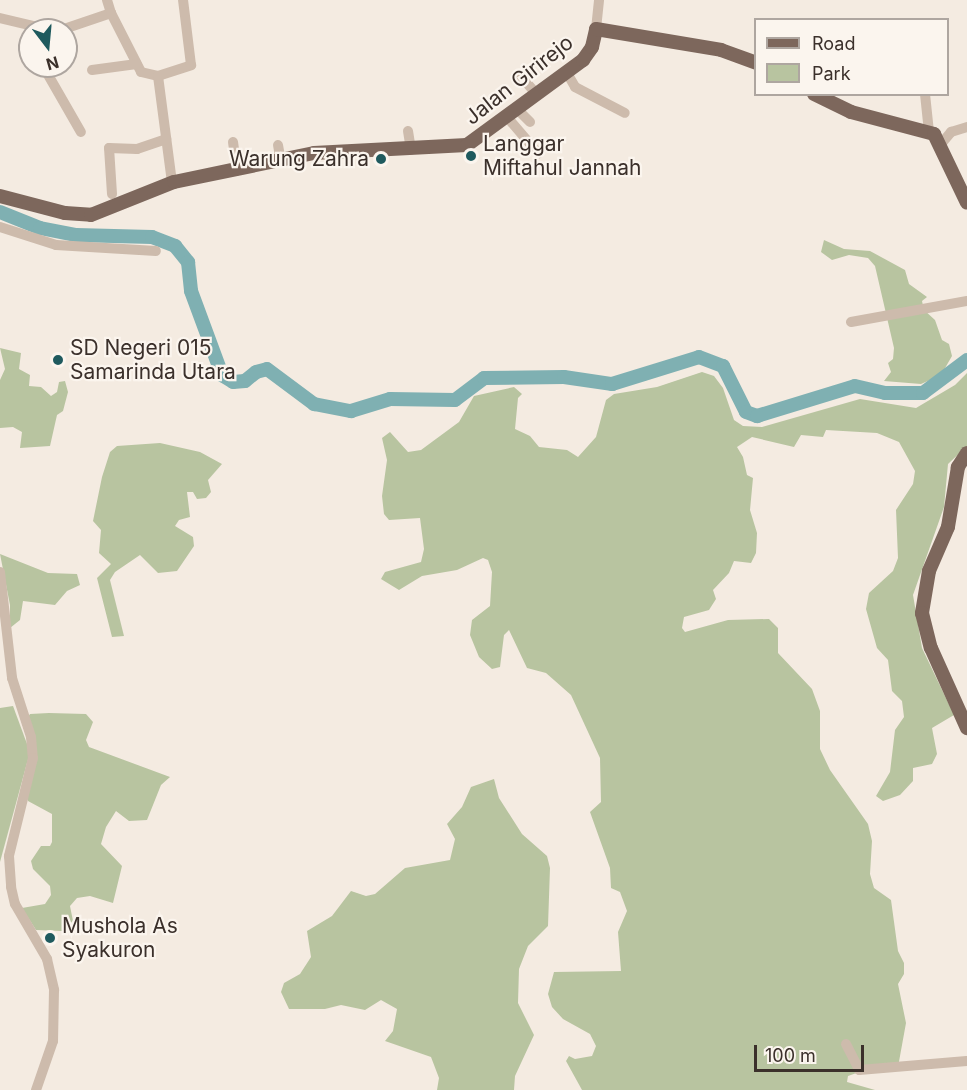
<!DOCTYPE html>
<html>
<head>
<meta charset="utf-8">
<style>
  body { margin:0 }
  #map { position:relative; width:967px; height:1090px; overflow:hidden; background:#f4ebe1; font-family:Inter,sans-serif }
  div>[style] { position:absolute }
  .green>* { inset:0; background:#b8c4a0 }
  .river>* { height:14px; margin:-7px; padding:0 7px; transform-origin:7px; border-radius:7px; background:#7fb0b2 }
  .minor>* { height:10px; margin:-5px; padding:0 5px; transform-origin:5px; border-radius:5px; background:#cdbbac }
  .major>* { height:14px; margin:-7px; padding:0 7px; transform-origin:7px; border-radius:7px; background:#7d675c }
  .dots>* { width:16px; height:16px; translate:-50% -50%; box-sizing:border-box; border:3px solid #fbf5ee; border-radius:50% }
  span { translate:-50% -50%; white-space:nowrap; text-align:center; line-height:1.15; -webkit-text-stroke:4.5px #fbf5ee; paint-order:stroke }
  .street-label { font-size:21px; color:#3b302b }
  .poi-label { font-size:21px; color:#3b302b }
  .left { translate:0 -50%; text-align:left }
  .right { translate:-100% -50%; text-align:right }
  .legend { position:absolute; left:754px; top:18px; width:195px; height:78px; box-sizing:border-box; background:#fbf5ee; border:2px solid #aea6a0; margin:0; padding:8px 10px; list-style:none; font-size:18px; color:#3b302b }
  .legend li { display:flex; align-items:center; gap:12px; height:30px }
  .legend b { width:30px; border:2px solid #aea6a0 }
  .north { position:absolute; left:18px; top:18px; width:60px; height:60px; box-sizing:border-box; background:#fbf5ee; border:2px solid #aea6a0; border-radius:50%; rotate:164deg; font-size:16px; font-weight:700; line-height:24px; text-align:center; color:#3b302b }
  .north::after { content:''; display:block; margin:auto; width:21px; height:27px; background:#1f5a5e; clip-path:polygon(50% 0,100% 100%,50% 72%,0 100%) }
  .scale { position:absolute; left:754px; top:1045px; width:110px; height:27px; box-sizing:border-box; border:3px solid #3b302b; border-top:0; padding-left:8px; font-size:18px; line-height:21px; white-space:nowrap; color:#3b302b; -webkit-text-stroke:4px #fbf5ee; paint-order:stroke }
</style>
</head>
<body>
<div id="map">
  <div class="green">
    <div style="clip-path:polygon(824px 240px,844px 249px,870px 251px,905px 270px,909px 284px,927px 297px,922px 301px,924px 310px,935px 320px,942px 340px,949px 344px,952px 356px,941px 375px,921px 384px,884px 381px,891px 372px,888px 363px,893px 359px,894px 348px,875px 266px,868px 258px,849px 255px,832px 260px,821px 252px)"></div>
    <div style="clip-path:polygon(0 348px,21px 353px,19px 369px,30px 375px,29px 386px,41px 387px,51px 396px,57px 392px,59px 382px,65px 381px,68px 392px,63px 411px,57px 415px,50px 446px,20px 448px,22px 432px,13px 427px,0 428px,0 380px,5px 369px)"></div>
    <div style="clip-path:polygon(702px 372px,714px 376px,723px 388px,734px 420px,743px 426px,762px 427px,860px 399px,916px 408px,955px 385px,967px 373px,967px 446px,948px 464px,944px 507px,913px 595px,922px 648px,954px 715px,932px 728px,937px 754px,932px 764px,913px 768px,913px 781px,900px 795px,883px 801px,876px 796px,890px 772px,895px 730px,904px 717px,902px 701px,892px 691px,888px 660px,877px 648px,866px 609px,869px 593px,893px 571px,898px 558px,896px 510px,913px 484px,915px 471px,899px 442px,877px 433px,826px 430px,823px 437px,801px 435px,794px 447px,752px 437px,737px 447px,743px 457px,747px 475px,753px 478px,750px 510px,757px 533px,756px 553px,751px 563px,734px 561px,729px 573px,713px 590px,716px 599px,709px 610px,684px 617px,682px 628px,685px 632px,728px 620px,769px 619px,778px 628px,778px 653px,812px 689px,820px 711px,820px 749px,830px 770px,868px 824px,872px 841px,870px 874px,874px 888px,891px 900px,898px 951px,904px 963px,904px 974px,898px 984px,906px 1023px,898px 1067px,865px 1070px,848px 1076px,847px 1082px,875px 1090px,582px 1090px,566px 1061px,569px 1056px,575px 1059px,592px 1056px,596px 1046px,590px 1034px,563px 1019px,552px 1007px,548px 994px,554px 972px,621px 971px,618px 932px,627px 911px,620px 892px,611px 888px,610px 868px,590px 812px,601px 802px,600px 758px,571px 695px,546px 673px,527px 668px,509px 630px,504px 635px,500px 667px,492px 669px,479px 657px,470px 635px,472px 620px,490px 606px,492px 572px,488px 560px,483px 558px,457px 570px,422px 576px,399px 590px,381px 579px,385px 572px,421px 562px,424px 549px,420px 518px,389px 520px,384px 514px,382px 496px,387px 460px,382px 438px,390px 432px,408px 452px,421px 450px,459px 422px,474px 396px,514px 387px,522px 394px,518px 398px,515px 429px,530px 436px,539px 447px,567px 450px,578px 457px,596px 437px,606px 400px,614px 394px,657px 387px)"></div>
    <div style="clip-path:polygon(160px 443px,200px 452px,222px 464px,208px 480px,211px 492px,206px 498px,197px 499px,193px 492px,187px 492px,190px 517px,179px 520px,175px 526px,193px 537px,194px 546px,177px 571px,158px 573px,140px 555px,115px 572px,110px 580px,124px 636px,112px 637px,97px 578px,111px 564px,99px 553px,101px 530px,93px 521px,102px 477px,110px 452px,117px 446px)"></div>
    <div style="clip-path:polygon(0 554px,48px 573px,77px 574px,80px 585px,67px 591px,55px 605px,23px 601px,20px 620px,10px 628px,10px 605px)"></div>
    <div style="clip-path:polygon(13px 706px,30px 752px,0 862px,0 708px)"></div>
    <div style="clip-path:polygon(49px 713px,86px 714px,93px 722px,86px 740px,89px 747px,170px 777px,161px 785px,147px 820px,129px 821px,116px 811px,106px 827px,101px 844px,122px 866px,113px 903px,90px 896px,77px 898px,70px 906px,73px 921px,62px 931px,36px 930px,22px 908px,45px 904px,51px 895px,50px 886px,33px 869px,31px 861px,41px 846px,50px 846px,52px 842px,52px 814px,28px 801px,27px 719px,30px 714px)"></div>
    <div style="clip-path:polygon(494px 779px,499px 798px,522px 834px,547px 856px,550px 868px,548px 926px,528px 946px,519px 969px,518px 1003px,534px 1035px,515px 1076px,514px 1090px,437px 1090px,439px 1078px,431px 1057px,385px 1041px,393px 1031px,397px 1009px,381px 1000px,365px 1010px,341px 1005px,325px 1009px,289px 1009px,281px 992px,284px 983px,300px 974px,311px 957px,307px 931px,332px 916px,351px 891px,366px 896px,375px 894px,405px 868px,450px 860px,455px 839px,447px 824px,462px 807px,471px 787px)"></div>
  </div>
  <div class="river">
    <div style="left:0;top:212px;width:43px;rotate:21.8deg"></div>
    <div style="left:40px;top:228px;width:37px;rotate:11deg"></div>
    <div style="left:76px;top:235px;width:76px;rotate:1.5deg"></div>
    <div style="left:152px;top:237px;width:25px;rotate:21deg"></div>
    <div style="left:175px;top:246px;width:21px;rotate:51deg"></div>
    <div style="left:188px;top:262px;width:29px;rotate:84deg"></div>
    <div style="left:191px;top:291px;width:90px;rotate:69.7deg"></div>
    <div style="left:222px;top:375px;width:13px;rotate:32deg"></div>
    <div style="left:233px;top:382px;width:12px;rotate:-5deg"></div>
    <div style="left:245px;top:381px;width:14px;rotate:-39deg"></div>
    <div style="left:256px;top:372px;width:11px;rotate:-15deg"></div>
    <div style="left:267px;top:369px;width:59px;rotate:36.7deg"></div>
    <div style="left:314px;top:404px;width:38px;rotate:11deg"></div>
    <div style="left:351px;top:411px;width:41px;rotate:-17.1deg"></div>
    <div style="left:390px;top:399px;width:65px;rotate:0.9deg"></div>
    <div style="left:455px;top:400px;width:36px;rotate:-37deg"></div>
    <div style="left:484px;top:378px;width:80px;rotate:-0.7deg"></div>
    <div style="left:564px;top:377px;width:49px;rotate:8.3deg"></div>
    <div style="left:612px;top:384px;width:91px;rotate:-17.2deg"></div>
    <div style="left:699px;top:357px;width:26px;rotate:21deg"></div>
    <div style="left:723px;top:366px;width:51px;rotate:63.4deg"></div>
    <div style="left:746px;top:412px;width:12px;rotate:20deg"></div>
    <div style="left:757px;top:416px;width:102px;rotate:-17deg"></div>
    <div style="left:855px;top:386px;width:31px;rotate:13deg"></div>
    <div style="left:885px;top:393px;width:38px"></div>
    <div style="left:923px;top:393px;width:55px;rotate:-36.9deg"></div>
  </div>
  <div class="minor">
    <div style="left:107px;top:0;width:14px;rotate:73deg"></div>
    <div style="left:0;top:18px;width:51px;rotate:13.5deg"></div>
    <div style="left:596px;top:29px;width:29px;rotate:-84deg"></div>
    <div style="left:61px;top:30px;width:53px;rotate:-18.8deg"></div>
    <div style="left:111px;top:13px;width:66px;rotate:63deg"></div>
    <div style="left:141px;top:72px;width:17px;rotate:13deg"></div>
    <div style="left:158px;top:76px;width:108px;rotate:82.5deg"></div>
    <div style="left:43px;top:66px;width:76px;rotate:60.1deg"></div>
    <div style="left:92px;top:70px;width:45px;rotate:-7.6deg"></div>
    <div style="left:567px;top:73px;width:16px;rotate:60deg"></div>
    <div style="left:575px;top:87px;width:56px;rotate:27.5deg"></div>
    <div style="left:519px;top:74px;width:28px;rotate:49deg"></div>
    <div style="left:158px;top:76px;width:35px;rotate:-18deg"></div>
    <div style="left:191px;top:65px;width:65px;rotate:-97deg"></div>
    <div style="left:925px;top:94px;width:37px;rotate:84deg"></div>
    <div style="left:518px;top:110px;width:17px;rotate:45deg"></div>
    <div style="left:507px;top:117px;width:48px;rotate:49.3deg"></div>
    <div style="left:408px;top:131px;width:19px;rotate:81deg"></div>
    <div style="left:233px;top:142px;width:29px;rotate:82deg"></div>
    <div style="left:941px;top:144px;width:16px;rotate:-50deg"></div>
    <div style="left:951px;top:132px;width:17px;rotate:-17deg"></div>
    <div style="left:278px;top:145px;width:17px;rotate:80deg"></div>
    <div style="left:112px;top:194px;width:46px;rotate:-93.7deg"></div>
    <div style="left:109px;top:148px;width:28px;rotate:2deg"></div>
    <div style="left:137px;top:149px;width:31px;rotate:-19deg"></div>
    <div style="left:0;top:227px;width:59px;rotate:17.8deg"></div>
    <div style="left:56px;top:245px;width:100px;rotate:3.4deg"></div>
    <div style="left:851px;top:322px;width:118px;rotate:-10.3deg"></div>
    <div style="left:0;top:572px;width:107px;rotate:83.5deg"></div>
    <div style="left:12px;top:678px;width:62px;rotate:72.1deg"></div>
    <div style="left:31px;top:737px;width:21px;rotate:85deg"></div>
    <div style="left:33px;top:758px;width:101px;rotate:103.8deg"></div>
    <div style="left:9px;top:856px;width:31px;rotate:86deg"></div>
    <div style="left:11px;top:887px;width:17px;rotate:77deg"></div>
    <div style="left:15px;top:904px;width:64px;rotate:59.8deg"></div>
    <div style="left:47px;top:959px;width:32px;rotate:77deg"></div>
    <div style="left:54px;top:990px;width:51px;rotate:91.1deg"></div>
    <div style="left:53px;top:1041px;width:52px;rotate:109.1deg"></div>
    <div style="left:846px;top:1044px;width:29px;rotate:63deg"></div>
    <div style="left:859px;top:1070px;width:108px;rotate:-4.8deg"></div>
  </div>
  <div class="major">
    <div style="left:814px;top:94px;width:41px;rotate:25.9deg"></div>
    <div style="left:851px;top:112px;width:86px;rotate:14.8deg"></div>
    <div style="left:934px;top:134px;width:76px;rotate:64.4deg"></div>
    <div style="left:0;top:196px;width:67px;rotate:14.7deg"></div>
    <div style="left:65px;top:213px;width:26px;rotate:4deg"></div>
    <div style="left:91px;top:215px;width:89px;rotate:-21.7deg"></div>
    <div style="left:174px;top:182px;width:143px;rotate:-11.7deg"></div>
    <div style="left:314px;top:153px;width:153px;rotate:-3deg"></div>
    <div style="left:467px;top:145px;width:144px;rotate:-36.2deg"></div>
    <div style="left:583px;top:60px;width:16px;rotate:-55deg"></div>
    <div style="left:592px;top:47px;width:18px;rotate:-77deg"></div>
    <div style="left:596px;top:29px;width:127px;rotate:9.5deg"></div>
    <div style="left:721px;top:50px;width:37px;rotate:20deg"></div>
    <div style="left:967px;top:453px;width:17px;rotate:123deg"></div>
    <div style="left:958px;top:467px;width:61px;rotate:99.5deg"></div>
    <div style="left:948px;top:527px;width:48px;rotate:113.4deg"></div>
    <div style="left:929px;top:571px;width:43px;rotate:99.5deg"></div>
    <div style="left:922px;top:613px;width:36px;rotate:76deg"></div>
    <div style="left:931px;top:648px;width:88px;rotate:65.8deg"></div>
  </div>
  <div class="dots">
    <div style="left:471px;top:156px;background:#1f5a5e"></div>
    <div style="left:381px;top:159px;background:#1f5a5e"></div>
    <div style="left:58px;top:360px;background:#1f5a5e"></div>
    <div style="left:50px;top:938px;background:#1f5a5e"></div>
  </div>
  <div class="street-label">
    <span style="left:519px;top:80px;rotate:-38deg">Jalan Girirejo</span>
  </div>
  <div class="poi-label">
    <span class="left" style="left:483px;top:156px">Langgar<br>Miftahul Jannah</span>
    <span class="right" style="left:369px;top:159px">Warung Zahra</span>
    <span class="left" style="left:70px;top:360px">SD Negeri 015<br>Samarinda Utara</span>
    <span class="left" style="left:62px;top:938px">Mushola As<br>Syakuron</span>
  </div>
  <ul class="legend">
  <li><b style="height:8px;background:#7d675c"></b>Road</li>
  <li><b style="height:16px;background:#b8c4a0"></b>Park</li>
  </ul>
  <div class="north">N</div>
  <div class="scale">100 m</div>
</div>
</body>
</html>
